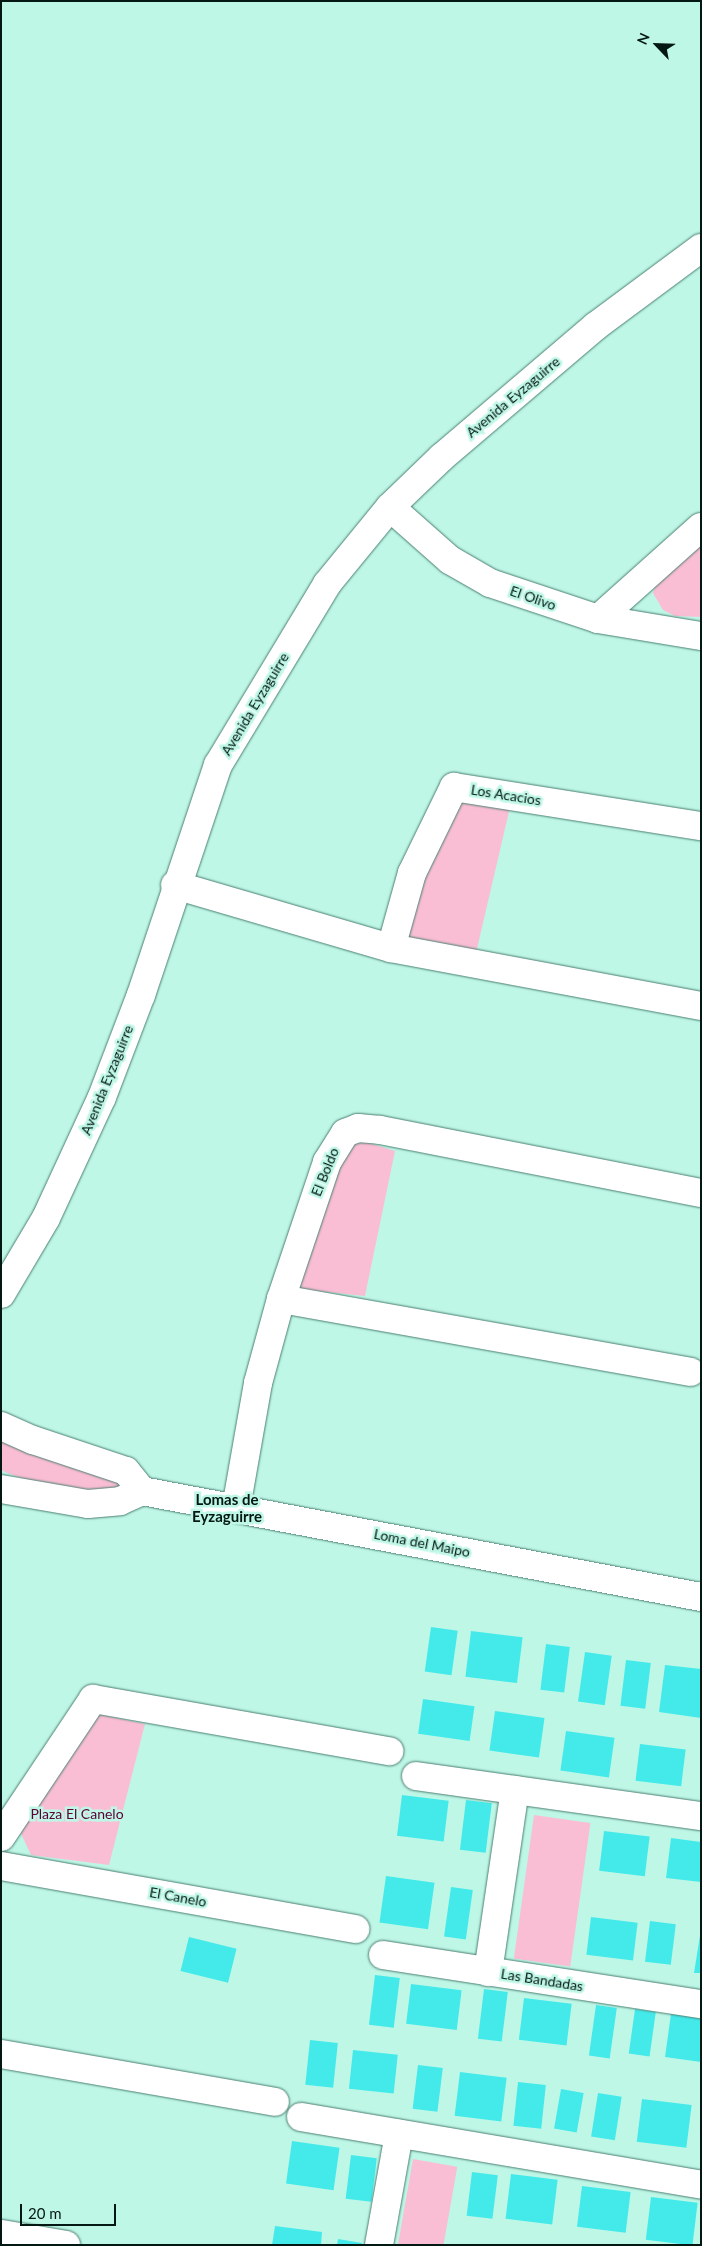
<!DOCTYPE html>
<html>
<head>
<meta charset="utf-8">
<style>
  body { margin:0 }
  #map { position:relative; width:702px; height:2246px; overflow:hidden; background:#bff7e7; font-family:Lato,sans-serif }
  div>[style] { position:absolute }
  .green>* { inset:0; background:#fabed4; transform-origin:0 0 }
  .building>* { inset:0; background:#44eaea; transform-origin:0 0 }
  .roads { filter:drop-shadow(0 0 1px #4a7f71) drop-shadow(0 0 1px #4a7f71) }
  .street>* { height:28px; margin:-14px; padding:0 14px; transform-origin:14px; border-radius:14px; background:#fff }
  span { translate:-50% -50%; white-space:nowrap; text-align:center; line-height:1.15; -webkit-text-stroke:5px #bff7e7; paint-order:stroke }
  .street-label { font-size:14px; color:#031812 }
  .park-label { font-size:14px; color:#5d0034 }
  .neighbourhood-label { font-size:15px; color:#031812; font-weight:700 }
  .frame { position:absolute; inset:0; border:2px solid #031812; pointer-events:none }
  .north { position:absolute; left:632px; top:20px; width:50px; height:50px; -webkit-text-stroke:4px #bff7e7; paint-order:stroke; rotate:294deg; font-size:14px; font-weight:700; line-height:20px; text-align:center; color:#031812 }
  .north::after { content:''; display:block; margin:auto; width:18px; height:22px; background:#031812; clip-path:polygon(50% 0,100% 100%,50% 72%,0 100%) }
  .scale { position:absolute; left:20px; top:2204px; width:96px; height:22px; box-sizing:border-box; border:2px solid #031812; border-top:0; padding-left:6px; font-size:15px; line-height:18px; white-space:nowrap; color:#031812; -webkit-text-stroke:4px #bff7e7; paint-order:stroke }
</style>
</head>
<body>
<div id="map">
  <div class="green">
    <div style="clip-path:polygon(701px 543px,701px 617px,675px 616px,663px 610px,653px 593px,657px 582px)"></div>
    <div style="clip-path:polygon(469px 794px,511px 803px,476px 953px,408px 940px,410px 908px,457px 805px)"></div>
    <div style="clip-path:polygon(366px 1142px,395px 1151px,365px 1296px,298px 1289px,328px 1185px,352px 1144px)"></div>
    <div style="clip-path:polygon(1px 1438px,119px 1482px,120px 1488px,88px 1493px,36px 1483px,10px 1474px,1px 1470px)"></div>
    <div style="clip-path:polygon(94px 1713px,145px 1724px,109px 1865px,31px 1855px,17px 1825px)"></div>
    <div style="left:534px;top:1815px;width:57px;height:145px;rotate:8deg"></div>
    <div style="left:413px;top:2159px;width:45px;height:87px;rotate:10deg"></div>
  </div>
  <div class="building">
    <div style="left:431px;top:1627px;width:27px;height:45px;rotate:8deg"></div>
    <div style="left:471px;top:1631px;width:52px;height:46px;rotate:7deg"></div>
    <div style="left:546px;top:1644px;width:24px;height:46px;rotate:7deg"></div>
    <div style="left:585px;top:1652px;width:27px;height:50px;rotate:8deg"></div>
    <div style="left:626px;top:1660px;width:25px;height:46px;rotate:7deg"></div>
    <div style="clip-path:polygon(665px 1665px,701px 1669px,701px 1718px,659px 1712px)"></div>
    <div style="left:423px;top:1699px;width:52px;height:35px;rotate:8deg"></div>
    <div style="left:495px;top:1711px;width:50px;height:40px;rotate:8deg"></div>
    <div style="left:566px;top:1731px;width:49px;height:40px;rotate:8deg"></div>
    <div style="left:640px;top:1744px;width:46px;height:37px;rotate:7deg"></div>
    <div style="left:402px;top:1795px;width:47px;height:41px;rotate:7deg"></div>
    <div style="left:466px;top:1800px;width:26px;height:50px;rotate:7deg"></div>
    <div style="left:604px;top:1831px;width:46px;height:40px;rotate:7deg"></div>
    <div style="clip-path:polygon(671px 1838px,701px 1842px,701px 1882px,666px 1878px)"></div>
    <div style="left:386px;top:1876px;width:49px;height:47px;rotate:8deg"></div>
    <div style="left:451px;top:1887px;width:22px;height:50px;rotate:8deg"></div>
    <div style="left:591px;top:1917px;width:47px;height:38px;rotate:7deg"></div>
    <div style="left:650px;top:1921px;width:26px;height:41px;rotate:7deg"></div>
    <div style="clip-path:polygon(701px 1929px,701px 1973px,694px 1973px)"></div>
    <div style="left:189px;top:1937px;width:49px;height:35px;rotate:14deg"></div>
    <div style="left:375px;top:1975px;width:25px;height:50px;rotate:7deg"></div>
    <div style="left:411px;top:1984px;width:51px;height:40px;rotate:7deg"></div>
    <div style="left:484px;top:1989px;width:24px;height:50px;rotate:7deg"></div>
    <div style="left:524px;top:1998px;width:48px;height:42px;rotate:7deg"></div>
    <div style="left:596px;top:2005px;width:21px;height:51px;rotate:8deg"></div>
    <div style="left:635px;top:2009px;width:21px;height:45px;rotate:8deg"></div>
    <div style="clip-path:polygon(671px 2014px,701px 2018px,701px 2062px,665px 2057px)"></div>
    <div style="left:310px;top:2040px;width:28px;height:45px;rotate:6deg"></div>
    <div style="left:353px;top:2050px;width:45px;height:39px;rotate:6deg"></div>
    <div style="left:418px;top:2065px;width:25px;height:44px;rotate:7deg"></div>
    <div style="left:460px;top:2072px;width:47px;height:44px;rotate:7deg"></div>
    <div style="left:518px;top:2082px;width:28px;height:44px;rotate:6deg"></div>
    <div style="left:561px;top:2089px;width:23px;height:40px;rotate:10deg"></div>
    <div style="left:598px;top:2093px;width:24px;height:44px;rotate:9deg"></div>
    <div style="left:642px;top:2099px;width:50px;height:43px;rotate:7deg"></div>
    <div style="left:292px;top:2141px;width:48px;height:43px;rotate:8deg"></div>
    <div style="left:351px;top:2155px;width:26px;height:44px;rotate:7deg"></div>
    <div style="left:472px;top:2172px;width:26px;height:44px;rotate:7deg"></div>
    <div style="left:511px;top:2174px;width:47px;height:45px;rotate:7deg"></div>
    <div style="left:582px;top:2186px;width:49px;height:41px;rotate:7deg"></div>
    <div style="left:651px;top:2197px;width:47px;height:43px;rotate:7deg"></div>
    <div style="clip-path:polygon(275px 2226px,322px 2232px,321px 2245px,272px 2245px)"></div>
    <div style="clip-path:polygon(338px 2239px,362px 2243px,362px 2245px,337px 2245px)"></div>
  </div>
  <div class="roads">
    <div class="street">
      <div style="left:390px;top:507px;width:80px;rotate:41.5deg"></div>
      <div style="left:450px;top:560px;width:46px;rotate:29.9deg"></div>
      <div style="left:490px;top:583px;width:114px;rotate:18.4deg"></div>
      <div style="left:598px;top:619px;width:104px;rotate:9.4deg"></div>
      <div style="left:598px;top:619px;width:138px;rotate:-41.8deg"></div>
      <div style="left:175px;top:885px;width:225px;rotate:16.3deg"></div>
      <div style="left:391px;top:948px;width:315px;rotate:10.6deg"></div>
      <div style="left:391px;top:948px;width:78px;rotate:-74.4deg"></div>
      <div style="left:412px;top:873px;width:96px;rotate:-64deg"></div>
      <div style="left:454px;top:787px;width:250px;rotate:9deg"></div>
      <div style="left:1px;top:1294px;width:88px;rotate:-59.4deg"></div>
      <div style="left:46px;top:1218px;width:133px;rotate:-65.2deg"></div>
      <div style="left:102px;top:1097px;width:109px;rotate:-69.1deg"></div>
      <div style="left:141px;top:995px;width:243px;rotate:-71.5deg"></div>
      <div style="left:218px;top:765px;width:211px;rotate:-58.9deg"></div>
      <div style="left:327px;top:584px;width:99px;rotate:-50.7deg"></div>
      <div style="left:390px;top:507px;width:72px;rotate:-43.9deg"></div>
      <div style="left:442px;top:457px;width:202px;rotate:-40.4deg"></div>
      <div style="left:596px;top:326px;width:131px;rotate:-36.6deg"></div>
      <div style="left:281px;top:1299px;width:416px;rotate:10.1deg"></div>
      <div style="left:1px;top:1426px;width:35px;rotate:24deg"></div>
      <div style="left:33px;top:1440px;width:98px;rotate:18.4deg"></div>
      <div style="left:126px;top:1471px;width:26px;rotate:51deg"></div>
      <div style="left:1px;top:1489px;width:88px;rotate:9.8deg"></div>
      <div style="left:88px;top:1504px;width:32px;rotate:-5deg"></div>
      <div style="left:120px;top:1501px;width:24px;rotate:-24deg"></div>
      <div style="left:142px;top:1491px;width:569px;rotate:10.74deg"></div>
      <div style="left:236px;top:1508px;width:127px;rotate:-80deg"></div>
      <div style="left:258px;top:1383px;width:87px;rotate:-74.7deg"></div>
      <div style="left:281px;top:1299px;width:145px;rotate:-71.4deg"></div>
      <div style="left:327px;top:1162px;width:34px;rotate:-58deg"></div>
      <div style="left:345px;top:1133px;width:14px;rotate:-21deg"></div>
      <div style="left:358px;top:1128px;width:22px;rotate:5deg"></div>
      <div style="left:380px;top:1130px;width:327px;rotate:11.1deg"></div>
      <div style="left:416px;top:1776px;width:288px;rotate:8deg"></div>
      <div style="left:1px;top:1837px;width:166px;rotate:-56.3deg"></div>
      <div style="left:93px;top:1699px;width:301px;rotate:10deg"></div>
      <div style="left:1px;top:1866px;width:360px;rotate:10.1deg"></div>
      <div style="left:383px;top:1955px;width:322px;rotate:8.8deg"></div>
      <div style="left:488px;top:1972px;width:184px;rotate:-81.6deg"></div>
      <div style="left:1px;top:2054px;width:278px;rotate:9.9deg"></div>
      <div style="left:301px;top:2117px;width:406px;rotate:9.6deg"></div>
      <div style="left:1px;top:2234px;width:66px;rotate:9.6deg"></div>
      <div style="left:379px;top:2245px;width:113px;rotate:-79.8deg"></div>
    </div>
  </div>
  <div class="street-label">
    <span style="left:513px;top:397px;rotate:-40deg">Avenida Eyzaguirre</span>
    <span style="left:533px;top:598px;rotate:19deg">El Olivo</span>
    <span style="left:255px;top:704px;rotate:-59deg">Avenida Eyzaguirre</span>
    <span style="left:506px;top:795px;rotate:9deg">Los Acacios</span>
    <span style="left:107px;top:1080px;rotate:-68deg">Avenida Eyzaguirre</span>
    <span style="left:325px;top:1172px;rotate:-68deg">El Boldo</span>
    <span style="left:422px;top:1543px;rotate:11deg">Loma del Maipo</span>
    <span style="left:178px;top:1897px;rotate:10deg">El Canelo</span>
    <span style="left:542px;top:1980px;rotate:9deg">Las Bandadas</span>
  </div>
  <div class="park-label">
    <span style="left:77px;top:1814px">Plaza El Canelo</span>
  </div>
  <div class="neighbourhood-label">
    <span style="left:227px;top:1508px">Lomas de<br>Eyzaguirre</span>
  </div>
  <div class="frame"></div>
  <div class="north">N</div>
  <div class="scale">20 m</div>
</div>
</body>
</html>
